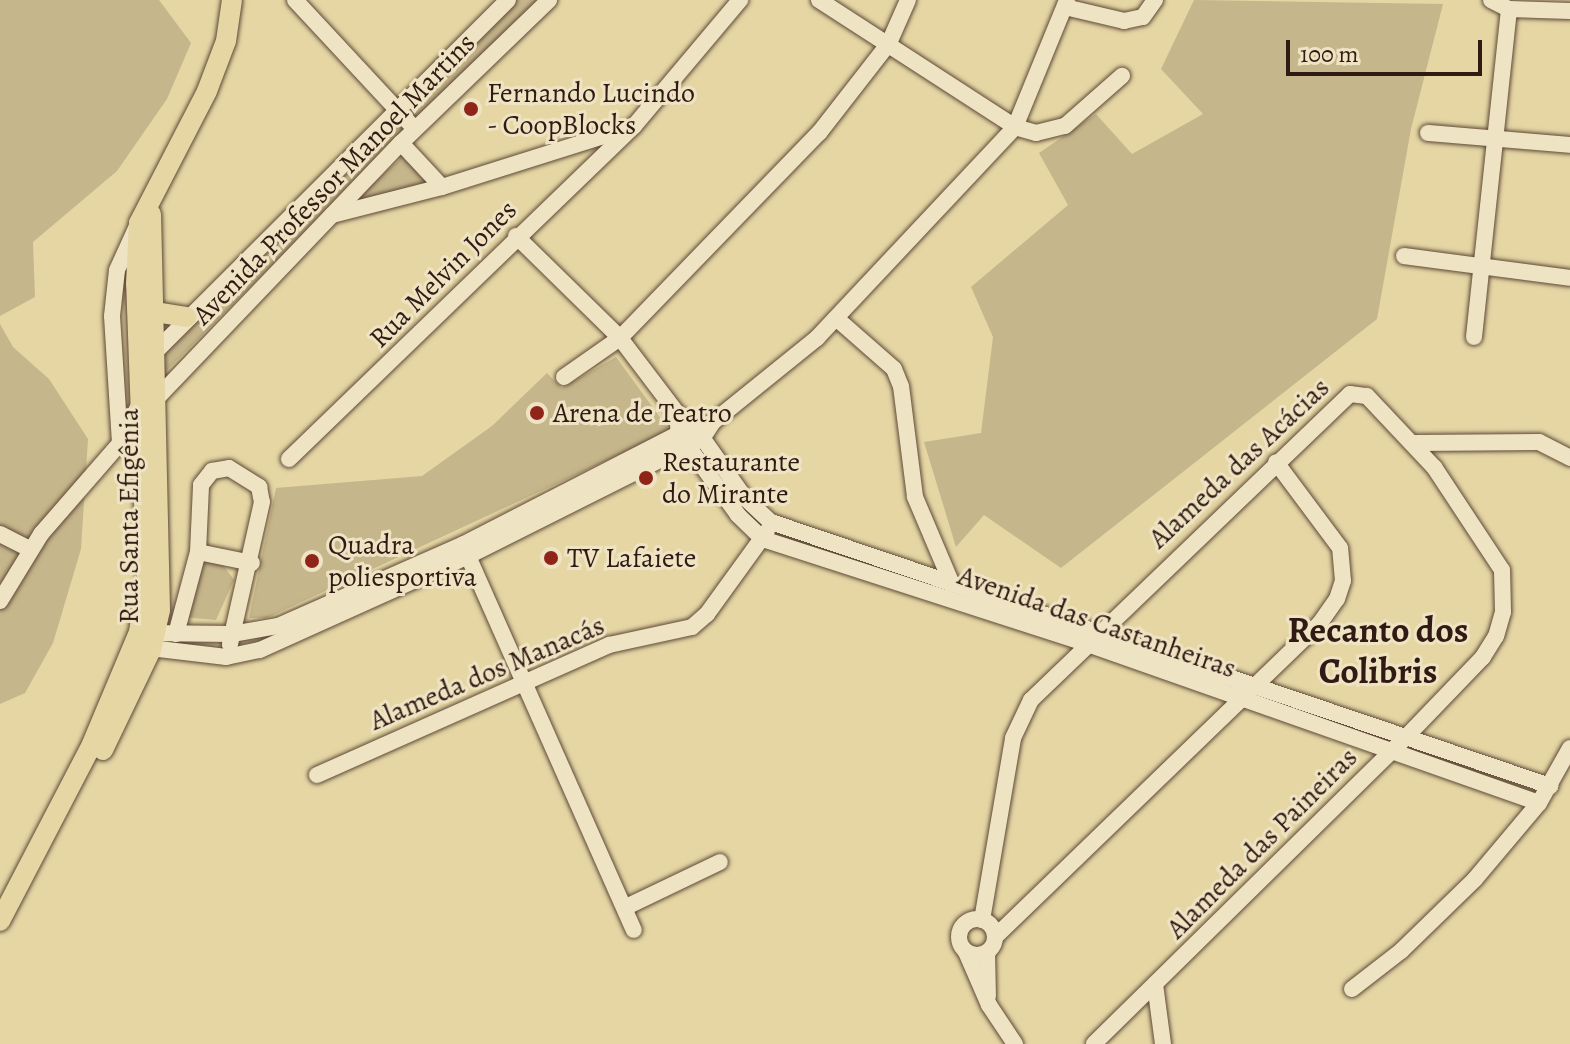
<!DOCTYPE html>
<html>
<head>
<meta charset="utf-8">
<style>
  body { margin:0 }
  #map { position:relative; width:1570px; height:1044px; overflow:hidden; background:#e5d6a4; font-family:Alegreya,serif }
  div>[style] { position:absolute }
  .green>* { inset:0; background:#c6b68b }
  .roads { filter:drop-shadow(0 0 2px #5e4937) drop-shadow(0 0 2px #5e4937) }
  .minor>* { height:16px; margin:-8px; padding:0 8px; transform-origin:8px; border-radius:8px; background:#eee4c4 }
  .minor>.ring { margin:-8px; padding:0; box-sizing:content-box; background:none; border:16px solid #eee4c4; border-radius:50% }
  .major>* { height:20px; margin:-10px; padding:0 10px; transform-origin:10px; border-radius:10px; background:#e5d6a4 }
  .dots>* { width:22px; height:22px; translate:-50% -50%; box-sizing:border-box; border:4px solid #eee4c4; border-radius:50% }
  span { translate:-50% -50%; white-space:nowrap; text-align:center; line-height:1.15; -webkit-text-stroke:6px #eee4c4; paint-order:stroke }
  .poi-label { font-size:28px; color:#311a13 }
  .left { translate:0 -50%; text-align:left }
  .street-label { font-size:28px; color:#311a13 }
  .district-label { font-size:36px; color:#311a13; font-weight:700 }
  .scale { position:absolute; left:1286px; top:40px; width:196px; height:36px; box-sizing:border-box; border:4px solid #311a13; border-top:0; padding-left:10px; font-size:24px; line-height:28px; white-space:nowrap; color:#311a13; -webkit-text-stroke:6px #eee4c4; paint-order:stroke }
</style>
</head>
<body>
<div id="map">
  <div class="green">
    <div style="clip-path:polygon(0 0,159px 0,191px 43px,167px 99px,117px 171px,33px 242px,35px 297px,0 316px)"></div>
    <div style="clip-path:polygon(507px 0,543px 0,417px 127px,403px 112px)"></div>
    <div style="clip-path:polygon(1194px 0,1443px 4px,1411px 129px,1377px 319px,1061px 568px,984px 515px,956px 547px,924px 442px,981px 433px,993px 337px,971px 287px,1068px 205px,1039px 153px,1096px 114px,1132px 154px,1203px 114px,1161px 69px)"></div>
    <div style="clip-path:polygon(395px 114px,409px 129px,162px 375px,160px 355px)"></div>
    <div style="clip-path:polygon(407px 153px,428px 184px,349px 205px)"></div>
    <div style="clip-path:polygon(0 324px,13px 347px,49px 379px,88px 439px,81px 549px,53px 643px,25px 693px,0 704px)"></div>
    <div style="clip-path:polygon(616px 357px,670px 431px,267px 618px,249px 618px,276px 488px,422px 476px,492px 426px,547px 373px,562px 388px)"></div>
    <div style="clip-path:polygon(220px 561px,234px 580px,216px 620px,182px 617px,202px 562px)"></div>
  </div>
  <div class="roads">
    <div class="minor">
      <div style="left:295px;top:0;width:176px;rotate:47.1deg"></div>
      <div style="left:819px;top:0;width:234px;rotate:32.9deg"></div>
      <div style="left:1015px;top:127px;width:22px;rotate:16deg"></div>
      <div style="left:1036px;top:133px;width:30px;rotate:-14deg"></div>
      <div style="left:1065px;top:126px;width:76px;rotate:-41.3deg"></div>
      <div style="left:1491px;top:0;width:20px;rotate:27deg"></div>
      <div style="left:1509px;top:9px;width:61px;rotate:1.9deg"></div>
      <div style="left:1065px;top:7px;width:61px;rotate:13.3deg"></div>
      <div style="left:1124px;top:21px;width:19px;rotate:-12deg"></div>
      <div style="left:1143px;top:17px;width:21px;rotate:-55deg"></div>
      <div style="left:1428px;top:133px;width:143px;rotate:4.8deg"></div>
      <div style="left:401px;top:143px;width:60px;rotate:47deg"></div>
      <div style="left:332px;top:215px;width:114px;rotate:-14.3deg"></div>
      <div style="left:442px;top:187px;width:196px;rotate:-17.5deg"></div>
      <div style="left:516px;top:236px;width:146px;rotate:44.4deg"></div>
      <div style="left:620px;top:338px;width:94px;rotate:52.8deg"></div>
      <div style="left:677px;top:413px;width:21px;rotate:37deg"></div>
      <div style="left:694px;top:426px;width:88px;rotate:54.7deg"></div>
      <div style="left:745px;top:498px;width:35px;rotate:43deg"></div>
      <div style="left:771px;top:522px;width:823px;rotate:18.72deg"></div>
      <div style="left:1404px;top:256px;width:167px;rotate:7.5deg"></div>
      <div style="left:836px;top:318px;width:77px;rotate:41.3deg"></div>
      <div style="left:894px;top:369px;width:18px;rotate:68deg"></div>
      <div style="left:901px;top:386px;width:112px;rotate:82.8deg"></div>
      <div style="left:915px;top:497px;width:95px;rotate:67deg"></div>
      <div style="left:1474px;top:337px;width:330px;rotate:-83.9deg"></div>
      <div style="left:149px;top:358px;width:507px;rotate:-44.92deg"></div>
      <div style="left:564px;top:377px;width:68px;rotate:-34.9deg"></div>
      <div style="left:620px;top:338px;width:286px;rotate:-45.9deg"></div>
      <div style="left:819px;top:133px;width:114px;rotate:-52.1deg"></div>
      <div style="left:889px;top:43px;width:47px;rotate:-66.2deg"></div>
      <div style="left:158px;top:397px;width:352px;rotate:-46.3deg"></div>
      <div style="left:401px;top:143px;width:206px;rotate:-44deg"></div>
      <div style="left:677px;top:413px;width:21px;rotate:85deg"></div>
      <div style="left:679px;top:434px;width:100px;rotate:53.9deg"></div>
      <div style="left:738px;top:515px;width:35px;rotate:44deg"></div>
      <div style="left:763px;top:539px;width:338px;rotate:17.9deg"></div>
      <div style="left:1085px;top:643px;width:481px;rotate:19.4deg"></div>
      <div style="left:120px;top:443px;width:127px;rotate:-93.6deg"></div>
      <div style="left:112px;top:316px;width:46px;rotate:-83.8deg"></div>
      <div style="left:117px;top:270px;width:51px;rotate:-65.5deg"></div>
      <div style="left:1415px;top:443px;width:124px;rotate:-0.5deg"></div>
      <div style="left:1539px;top:442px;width:35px;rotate:27deg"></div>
      <div style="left:289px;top:459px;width:479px;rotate:-44deg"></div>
      <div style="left:634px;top:126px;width:165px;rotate:-49.9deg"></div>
      <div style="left:0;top:534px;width:34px;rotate:27deg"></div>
      <div style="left:198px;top:552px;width:55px;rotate:11.5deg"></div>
      <div style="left:468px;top:556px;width:409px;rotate:66.1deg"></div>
      <div style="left:0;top:601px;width:79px;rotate:-58.5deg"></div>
      <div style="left:41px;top:534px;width:121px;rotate:-49deg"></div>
      <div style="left:120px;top:443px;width:45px;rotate:-63.4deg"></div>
      <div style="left:146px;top:633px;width:86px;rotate:0.7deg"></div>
      <div style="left:232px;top:634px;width:47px;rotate:-9.9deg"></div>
      <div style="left:278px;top:626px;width:203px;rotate:-23.8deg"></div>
      <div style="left:464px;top:544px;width:252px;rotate:-27.2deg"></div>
      <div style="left:176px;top:634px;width:85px;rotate:-75deg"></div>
      <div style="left:198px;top:552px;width:67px;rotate:-87.4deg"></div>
      <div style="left:201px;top:485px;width:18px;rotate:-52deg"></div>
      <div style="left:212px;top:471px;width:17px;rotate:-10deg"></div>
      <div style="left:229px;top:468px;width:36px;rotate:32deg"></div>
      <div style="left:259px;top:487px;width:15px;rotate:79deg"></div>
      <div style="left:262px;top:502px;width:146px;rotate:102.7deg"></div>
      <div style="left:142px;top:647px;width:85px;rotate:6.8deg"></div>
      <div style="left:226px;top:657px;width:35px;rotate:-12deg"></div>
      <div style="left:260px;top:650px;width:228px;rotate:-24.3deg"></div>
      <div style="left:468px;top:556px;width:262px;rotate:-26.6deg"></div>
      <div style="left:702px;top:439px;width:20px;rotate:-57deg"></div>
      <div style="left:713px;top:422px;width:134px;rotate:-38.9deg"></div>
      <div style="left:817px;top:338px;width:289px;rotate:-46.8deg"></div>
      <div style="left:1015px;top:127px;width:137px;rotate:-67.7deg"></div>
      <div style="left:317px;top:775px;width:320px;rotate:-24deg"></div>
      <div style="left:609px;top:645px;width:85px;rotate:-12.2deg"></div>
      <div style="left:692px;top:627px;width:20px;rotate:-41deg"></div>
      <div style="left:707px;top:614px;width:102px;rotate:-54.1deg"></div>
      <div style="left:626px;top:907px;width:104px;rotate:-25.6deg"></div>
      <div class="ring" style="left:959px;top:919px;width:20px;height:20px"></div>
      <div style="left:982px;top:920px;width:185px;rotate:-80.3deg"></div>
      <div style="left:1013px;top:738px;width:42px;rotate:-64.7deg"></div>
      <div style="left:1031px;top:700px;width:442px;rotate:-43.8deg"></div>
      <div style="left:1350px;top:394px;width:17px;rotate:7deg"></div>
      <div style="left:1367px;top:396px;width:98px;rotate:46.7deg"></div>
      <div style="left:1434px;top:467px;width:123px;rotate:56.6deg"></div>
      <div style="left:1502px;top:570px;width:42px;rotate:88.6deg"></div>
      <div style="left:1503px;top:612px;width:25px;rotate:106deg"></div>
      <div style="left:1496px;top:636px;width:25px;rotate:122deg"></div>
      <div style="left:1483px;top:657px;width:112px;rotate:133.9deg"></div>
      <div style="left:1405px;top:738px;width:436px;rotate:135.5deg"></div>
      <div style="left:995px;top:937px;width:452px;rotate:-44deg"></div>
      <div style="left:1320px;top:623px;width:29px;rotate:-55deg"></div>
      <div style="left:1337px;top:599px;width:19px;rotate:-72deg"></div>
      <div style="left:1343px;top:581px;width:33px;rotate:-95deg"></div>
      <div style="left:1340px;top:548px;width:107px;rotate:-126.7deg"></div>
      <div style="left:966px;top:952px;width:58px;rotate:66.5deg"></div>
      <div style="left:989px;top:1005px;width:47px;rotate:56.3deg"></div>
      <div style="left:987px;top:953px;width:43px;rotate:88.7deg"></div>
      <div style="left:1155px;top:984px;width:61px;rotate:82.4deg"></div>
      <div style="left:1352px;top:989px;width:62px;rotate:-37.8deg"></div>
      <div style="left:1401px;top:951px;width:103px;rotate:-44.2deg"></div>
      <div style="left:1475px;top:879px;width:99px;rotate:-49.9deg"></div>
      <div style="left:1539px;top:803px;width:63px;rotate:-60.6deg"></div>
    </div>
    <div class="major">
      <div style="left:155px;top:312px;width:32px;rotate:9deg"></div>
      <div style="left:103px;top:750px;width:111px;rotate:-64.4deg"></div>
      <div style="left:151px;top:650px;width:41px;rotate:-77.3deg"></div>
      <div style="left:160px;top:610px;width:396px;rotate:-91.3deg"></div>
      <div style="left:0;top:921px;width:199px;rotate:-62.5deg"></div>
      <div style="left:92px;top:744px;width:121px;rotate:-67.2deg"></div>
      <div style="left:139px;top:632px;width:53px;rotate:-81.3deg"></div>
      <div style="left:147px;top:580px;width:296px;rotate:-92.1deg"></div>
      <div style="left:136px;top:284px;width:61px;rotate:-87.2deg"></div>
      <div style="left:139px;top:223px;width:148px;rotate:-62.7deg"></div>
      <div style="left:207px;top:91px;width:53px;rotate:-69.2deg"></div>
      <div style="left:226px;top:41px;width:41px;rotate:-81.7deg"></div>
    </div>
  </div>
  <div class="dots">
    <div style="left:471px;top:109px;background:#8f2418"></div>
    <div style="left:537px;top:413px;background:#8f2418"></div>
    <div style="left:646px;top:478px;background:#8f2418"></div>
    <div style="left:551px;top:558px;background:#8f2418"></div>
    <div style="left:312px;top:561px;background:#8f2418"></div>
  </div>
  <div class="poi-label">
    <span class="left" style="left:487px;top:109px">Fernando Lucindo<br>- CoopBlocks</span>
    <span class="left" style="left:553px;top:413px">Arena de Teatro</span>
    <span class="left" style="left:662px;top:478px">Restaurante<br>do Mirante</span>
    <span class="left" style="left:328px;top:561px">Quadra<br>poliesportiva</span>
    <span class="left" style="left:567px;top:558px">TV Lafaiete</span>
  </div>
  <div class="street-label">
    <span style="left:334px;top:179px;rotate:-46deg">Avenida Professor Manoel Martins</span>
    <span style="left:443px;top:274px;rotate:-45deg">Rua Melvin Jones</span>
    <span style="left:1239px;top:463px;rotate:-43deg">Alameda das Acácias</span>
    <span style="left:129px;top:516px;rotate:-90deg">Rua Santa Efigênia</span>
    <span style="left:1097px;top:622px;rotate:19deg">Avenida das Castanheiras</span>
    <span style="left:487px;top:673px;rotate:-23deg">Alameda dos Manacás</span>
    <span style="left:1262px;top:843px;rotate:-45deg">Alameda das Paineiras</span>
  </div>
  <div class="district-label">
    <span style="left:1378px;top:650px">Recanto dos<br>Colibris</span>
  </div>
  <div class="scale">100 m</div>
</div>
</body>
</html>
